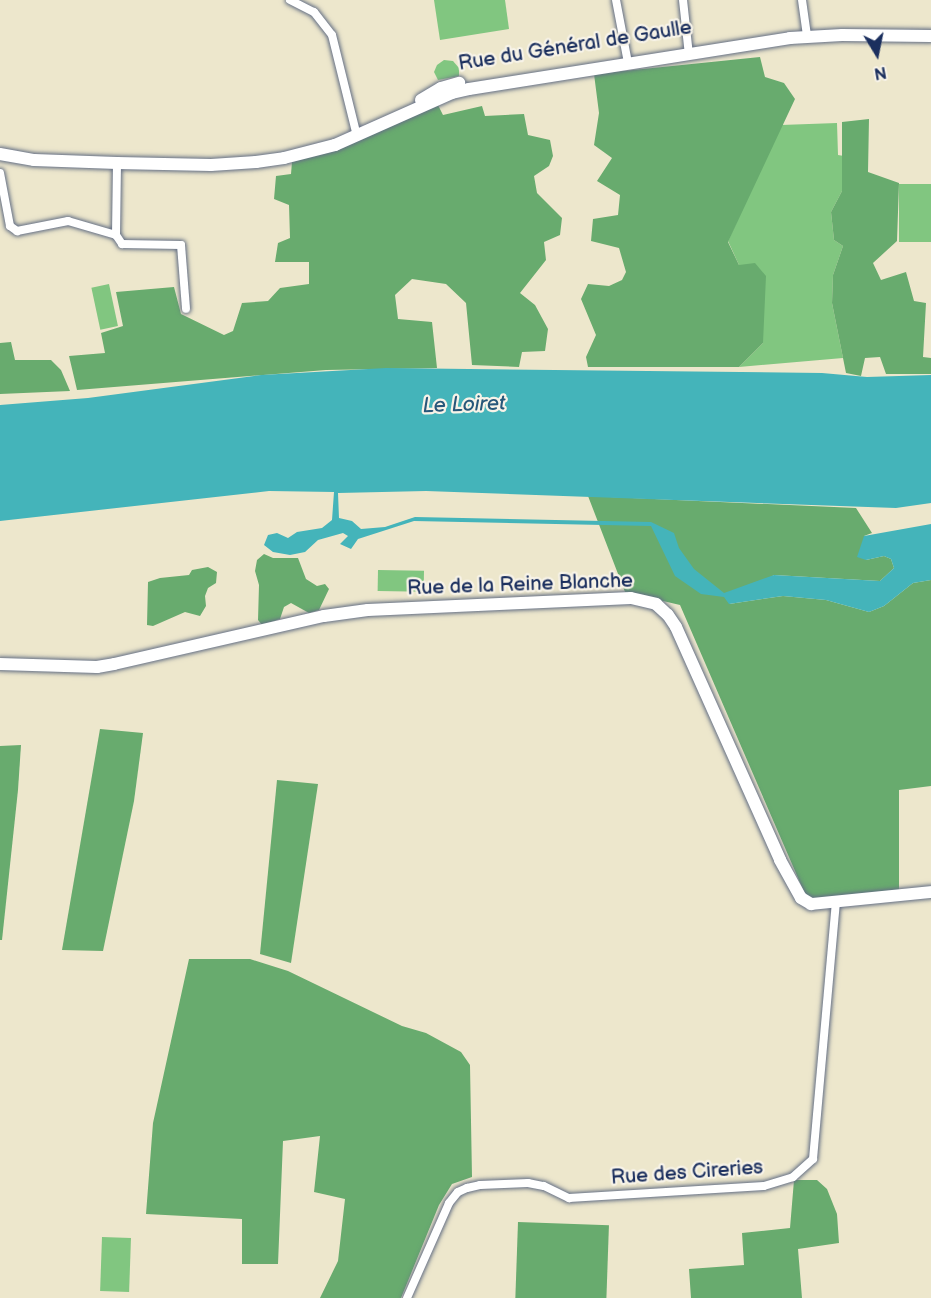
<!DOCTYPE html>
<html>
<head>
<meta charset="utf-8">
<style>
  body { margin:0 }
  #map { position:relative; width:931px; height:1298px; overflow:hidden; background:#ede7cc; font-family:"Balsamiq Sans",sans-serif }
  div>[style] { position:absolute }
  .green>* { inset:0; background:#81c680; transform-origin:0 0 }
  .forest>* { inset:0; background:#68ab6e; transform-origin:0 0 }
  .water>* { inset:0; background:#44b4ba }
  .roads { filter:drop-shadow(0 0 2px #646f84) drop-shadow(0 0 2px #646f84) }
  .street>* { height:8px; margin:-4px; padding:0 4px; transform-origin:4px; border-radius:4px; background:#fff }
  .secondary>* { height:12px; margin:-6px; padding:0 6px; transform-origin:6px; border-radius:6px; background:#fff }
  span { translate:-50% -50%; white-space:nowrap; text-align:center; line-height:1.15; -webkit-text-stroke:4.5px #f7f3e8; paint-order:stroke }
  .street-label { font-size:20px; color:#1b2f5e }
  .water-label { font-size:21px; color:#27577a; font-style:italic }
  .north { position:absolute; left:847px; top:24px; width:60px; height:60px; -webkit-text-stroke:4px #f7f3e8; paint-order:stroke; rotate:170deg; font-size:16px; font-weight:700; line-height:24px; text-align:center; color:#1b2f5e }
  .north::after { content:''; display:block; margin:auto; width:21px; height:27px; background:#1b2f5e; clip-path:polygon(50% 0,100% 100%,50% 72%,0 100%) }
</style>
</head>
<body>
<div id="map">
  <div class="green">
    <div style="clip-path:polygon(434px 0,505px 0,509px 29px,440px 40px)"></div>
    <div style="clip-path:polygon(444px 60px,453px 61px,459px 68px,459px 76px,438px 80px,434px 72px,437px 65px)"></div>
    <div style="clip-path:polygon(837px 123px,838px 155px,844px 156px,842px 191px,831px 212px,834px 240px,843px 246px,833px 275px,832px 303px,843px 358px,739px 367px,763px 343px,739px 265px,728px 241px,781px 125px)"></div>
    <div style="left:931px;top:184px;width:58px;height:32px;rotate:90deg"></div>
    <div style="left:109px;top:284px;width:43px;height:18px;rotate:78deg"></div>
    <div style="left:378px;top:570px;width:46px;height:21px;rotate:1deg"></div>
    <div style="left:102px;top:1237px;width:29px;height:54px;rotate:2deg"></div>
  </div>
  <div class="forest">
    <div style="clip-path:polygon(760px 57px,765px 77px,784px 83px,795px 99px,728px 242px,739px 265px,755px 263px,766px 276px,763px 343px,739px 367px,588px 367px,586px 357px,596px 335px,581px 299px,588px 284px,609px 286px,622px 280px,626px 272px,619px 248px,591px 241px,593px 219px,618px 215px,620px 195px,597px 181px,612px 158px,594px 145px,599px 113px,594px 74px)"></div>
    <div style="clip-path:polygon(438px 105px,443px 115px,482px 106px,485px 116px,524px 114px,528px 135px,550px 140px,553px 156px,549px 166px,534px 176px,537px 193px,562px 218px,560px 235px,544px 242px,546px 260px,520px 293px,535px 305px,548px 329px,545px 351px,522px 352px,519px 367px,472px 365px,466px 303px,446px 284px,412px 279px,395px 295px,398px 319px,432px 322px,437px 368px,326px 370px,77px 390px,69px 356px,105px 353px,101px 333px,123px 326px,116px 292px,174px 287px,181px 314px,224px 335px,233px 331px,242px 303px,268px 301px,280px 288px,309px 284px,309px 262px,275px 262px,278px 243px,290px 238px,289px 205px,274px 199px,276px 176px,291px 174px,292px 162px,342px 148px)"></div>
    <div style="clip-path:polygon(869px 119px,868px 172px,899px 183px,897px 241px,873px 263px,881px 280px,906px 272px,914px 301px,926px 303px,923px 357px,931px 358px,931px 374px,886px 374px,880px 357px,865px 358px,861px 376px,846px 373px,832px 303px,833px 275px,843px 246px,834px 240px,831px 212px,842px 191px,842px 122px)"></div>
    <div style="clip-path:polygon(11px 342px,15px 360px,51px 360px,61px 370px,70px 391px,0 394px,0 343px)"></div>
    <div style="clip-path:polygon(588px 496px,856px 508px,872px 533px,864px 536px,866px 560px,884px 556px,891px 559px,894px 568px,880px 581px,774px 575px,729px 604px,783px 596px,826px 600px,869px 612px,884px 606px,913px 583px,931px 580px,931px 786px,899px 790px,899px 890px,808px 901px,680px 605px,625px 592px)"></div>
    <div style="clip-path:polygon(264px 554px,273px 558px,298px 558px,306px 579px,317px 586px,325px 584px,329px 589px,319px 610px,309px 613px,291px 603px,284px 607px,280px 619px,262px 625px,258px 620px,259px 585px,255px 571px,257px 560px)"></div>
    <div style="clip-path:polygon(208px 567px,217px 572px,216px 583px,208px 588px,205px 596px,206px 606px,200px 616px,185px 612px,153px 626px,147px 625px,148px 582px,160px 578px,189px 575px,192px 570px)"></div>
    <div style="clip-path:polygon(100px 729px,143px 733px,134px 801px,103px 951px,62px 950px)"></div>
    <div style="clip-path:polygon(21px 745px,18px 790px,2px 940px,0 940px,0 746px)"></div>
    <div style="clip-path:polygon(277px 780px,318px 784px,291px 963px,260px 954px)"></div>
    <div style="clip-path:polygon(189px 959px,250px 959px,288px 971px,402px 1026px,426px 1033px,461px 1052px,470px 1065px,472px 1177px,452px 1184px,439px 1205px,401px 1298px,320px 1298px,338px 1261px,345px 1199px,314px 1192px,320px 1136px,283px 1141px,278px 1264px,242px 1264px,242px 1219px,146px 1214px,153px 1123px)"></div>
    <div style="clip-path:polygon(794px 1180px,817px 1180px,827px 1189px,837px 1214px,839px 1243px,798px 1249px,802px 1298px,691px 1298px,689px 1269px,744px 1265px,742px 1233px,790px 1228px)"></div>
    <div style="left:518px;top:1222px;width:91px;height:76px;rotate:2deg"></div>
  </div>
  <div class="water">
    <div style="clip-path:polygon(386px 368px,822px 373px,867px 377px,931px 375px,931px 503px,896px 508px,426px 491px,338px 493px,339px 518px,352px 521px,361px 529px,385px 527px,415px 517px,651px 522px,674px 533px,679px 548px,694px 569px,724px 593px,774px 575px,880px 581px,894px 568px,891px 559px,884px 556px,866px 560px,857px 557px,864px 536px,931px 524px,931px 580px,913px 583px,884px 606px,869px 612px,826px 600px,783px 596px,729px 604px,724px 597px,701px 594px,675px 576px,651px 526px,414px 521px,358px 539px,351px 549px,340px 544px,348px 536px,343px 533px,318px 540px,305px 552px,290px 555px,273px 552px,264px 545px,268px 535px,277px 533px,288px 538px,297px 532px,322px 528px,332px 520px,334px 492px,269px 491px,0 521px,0 405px,88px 398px,261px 375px)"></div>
  </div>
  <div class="roads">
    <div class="street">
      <div style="left:290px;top:0;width:27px;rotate:27deg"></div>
      <div style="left:314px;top:12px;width:29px;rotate:52deg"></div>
      <div style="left:332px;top:35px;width:104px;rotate:76.1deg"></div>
      <div style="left:616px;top:0;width:64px;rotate:79.2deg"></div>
      <div style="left:683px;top:0;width:55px;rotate:83.8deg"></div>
      <div style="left:802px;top:0;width:36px;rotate:82deg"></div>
      <div style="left:0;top:173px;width:54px;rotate:79.3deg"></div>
      <div style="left:10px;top:226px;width:9px;rotate:36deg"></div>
      <div style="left:17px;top:231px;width:52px;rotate:-11.1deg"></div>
      <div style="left:68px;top:221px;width:50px;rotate:16.3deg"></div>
      <div style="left:116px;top:235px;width:11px;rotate:56deg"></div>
      <div style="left:122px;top:244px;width:59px;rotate:1deg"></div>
      <div style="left:181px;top:245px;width:64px;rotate:85.5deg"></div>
      <div style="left:116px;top:235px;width:72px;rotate:-89.2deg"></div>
      <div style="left:407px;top:1298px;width:104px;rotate:-66.1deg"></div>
      <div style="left:449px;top:1203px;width:14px;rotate:-51deg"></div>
      <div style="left:458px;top:1192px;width:10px;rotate:-24deg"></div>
      <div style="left:467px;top:1188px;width:13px;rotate:-13deg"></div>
      <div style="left:480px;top:1185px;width:48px;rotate:-2.4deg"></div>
      <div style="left:528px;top:1183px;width:16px;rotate:11deg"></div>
      <div style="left:544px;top:1186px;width:28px;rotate:26deg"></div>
      <div style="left:569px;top:1198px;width:195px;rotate:-3.5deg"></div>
      <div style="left:764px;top:1186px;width:30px;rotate:-17deg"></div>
      <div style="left:793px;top:1177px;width:27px;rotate:-42deg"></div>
      <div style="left:813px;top:1159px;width:257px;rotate:-84.9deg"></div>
    </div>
    <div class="secondary">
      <div style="left:421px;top:100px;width:23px;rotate:-31deg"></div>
      <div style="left:441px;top:88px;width:19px;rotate:-16deg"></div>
      <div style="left:0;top:154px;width:35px;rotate:10deg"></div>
      <div style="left:34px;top:160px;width:83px;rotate:2.1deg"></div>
      <div style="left:117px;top:163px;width:94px;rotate:1.2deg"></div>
      <div style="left:211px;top:165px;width:45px;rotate:-3.8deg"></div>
      <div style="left:256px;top:162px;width:28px;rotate:-8deg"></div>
      <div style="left:284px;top:158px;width:53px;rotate:-14.3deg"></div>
      <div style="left:335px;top:145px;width:128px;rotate:-24deg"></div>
      <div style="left:452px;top:93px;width:17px;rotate:-13deg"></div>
      <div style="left:469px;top:89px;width:325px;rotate:-9deg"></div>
      <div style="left:790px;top:38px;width:52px;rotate:-3.3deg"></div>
      <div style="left:842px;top:35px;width:89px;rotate:0.6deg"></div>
      <div style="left:0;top:664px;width:97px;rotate:1.8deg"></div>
      <div style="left:97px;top:667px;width:17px;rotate:-10deg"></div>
      <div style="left:114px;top:664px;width:215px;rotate:-12.9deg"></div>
      <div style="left:324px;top:616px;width:44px;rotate:-7.8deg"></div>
      <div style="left:368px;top:610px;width:263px;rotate:-2.6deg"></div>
      <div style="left:631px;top:598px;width:26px;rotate:13deg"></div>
      <div style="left:656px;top:604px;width:16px;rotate:43deg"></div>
      <div style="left:668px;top:615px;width:14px;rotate:56deg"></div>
      <div style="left:676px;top:627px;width:255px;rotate:65.9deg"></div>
      <div style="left:780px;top:860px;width:43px;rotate:61.1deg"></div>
      <div style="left:801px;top:898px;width:12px;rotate:31deg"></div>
      <div style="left:811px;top:904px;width:121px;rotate:-5.7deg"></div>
    </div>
  </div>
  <div class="street-label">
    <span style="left:575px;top:46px;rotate:-9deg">Rue du Général de Gaulle</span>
    <span style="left:520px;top:585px;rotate:-2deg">Rue de la Reine Blanche</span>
    <span style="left:687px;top:1173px;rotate:-4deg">Rue des Cireries</span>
  </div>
  <div class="water-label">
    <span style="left:464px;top:405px;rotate:-2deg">Le Loiret</span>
  </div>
  <div class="north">N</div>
</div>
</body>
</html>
